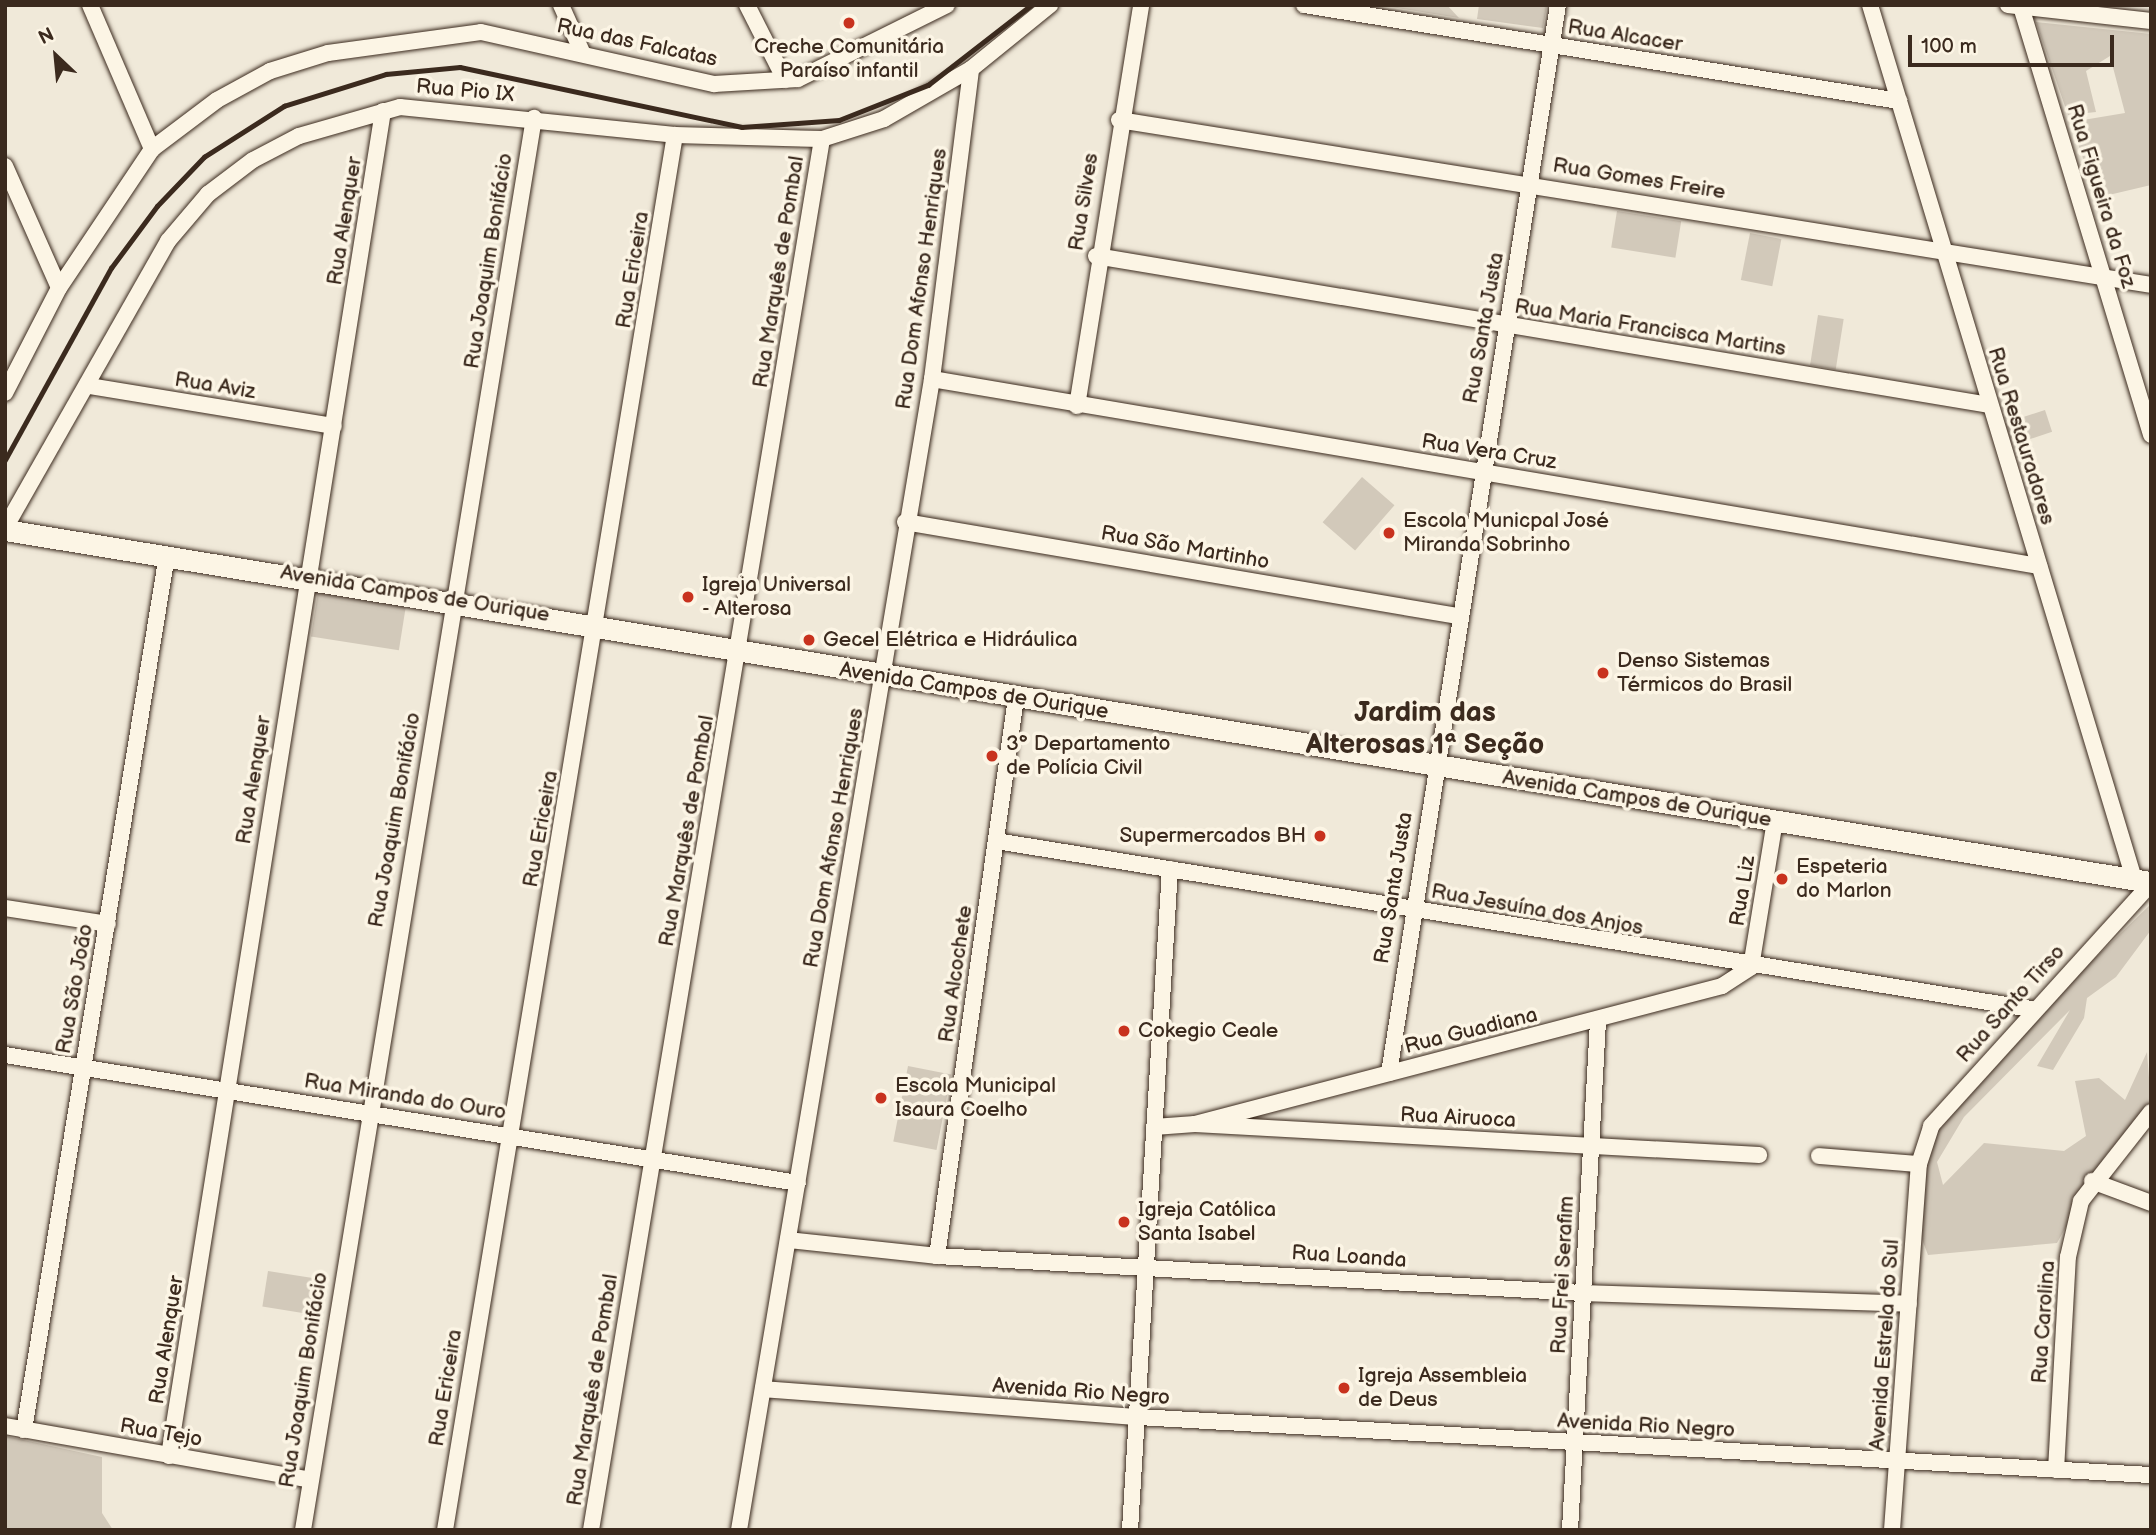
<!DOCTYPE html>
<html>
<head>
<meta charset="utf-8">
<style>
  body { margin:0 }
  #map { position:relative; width:2156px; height:1535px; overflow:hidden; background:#f0e9d9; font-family:"Balsamiq Sans",sans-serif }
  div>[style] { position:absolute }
  .green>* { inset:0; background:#d2c9ba; transform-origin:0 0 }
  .roads { filter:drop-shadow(0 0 2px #3b2a1e) drop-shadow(0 0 2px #3b2a1e) }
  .minor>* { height:16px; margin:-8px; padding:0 8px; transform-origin:8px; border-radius:8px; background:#fcf5e5 }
  .major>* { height:21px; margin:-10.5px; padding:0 10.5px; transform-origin:10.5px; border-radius:10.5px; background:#fcf5e5 }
  .rail>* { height:4.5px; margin:-2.25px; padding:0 2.25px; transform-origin:2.25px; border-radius:2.25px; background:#3b2a1e }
  .dots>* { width:19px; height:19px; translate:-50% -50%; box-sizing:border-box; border:4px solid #fcf5e5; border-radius:50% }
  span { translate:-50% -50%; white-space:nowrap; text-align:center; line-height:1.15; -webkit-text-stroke:7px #fcf5e5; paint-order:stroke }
  .street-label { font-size:21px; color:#3b2a1e }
  .poi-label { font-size:21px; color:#3b2a1e }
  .left { translate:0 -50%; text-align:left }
  .right { translate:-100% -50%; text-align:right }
  .district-label { font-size:28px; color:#3b2a1e; font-weight:700 }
  .frame { position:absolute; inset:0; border:7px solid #3b2a1e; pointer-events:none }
  .north { position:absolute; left:21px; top:21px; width:70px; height:70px; -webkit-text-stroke:5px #fcf5e5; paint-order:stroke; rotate:334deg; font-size:19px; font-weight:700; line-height:28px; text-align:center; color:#3b2a1e }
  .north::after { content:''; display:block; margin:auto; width:24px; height:32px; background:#3b2a1e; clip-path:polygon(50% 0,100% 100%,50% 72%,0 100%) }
  .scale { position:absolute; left:1908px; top:35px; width:206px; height:32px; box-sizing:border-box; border:4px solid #3b2a1e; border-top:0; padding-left:9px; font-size:21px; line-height:24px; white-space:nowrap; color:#3b2a1e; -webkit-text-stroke:5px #fcf5e5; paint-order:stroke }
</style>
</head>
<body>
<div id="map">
  <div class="green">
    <div style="clip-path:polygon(1379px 5px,1447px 5px,1459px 18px)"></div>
    <div style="clip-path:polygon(1479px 5px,1547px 5px,1543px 28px,1477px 19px)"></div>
    <div style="clip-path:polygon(2036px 22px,2151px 34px,2151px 185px,2096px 198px,2071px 122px,2125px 113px,2110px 56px,2086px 71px,2096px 112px,2068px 115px)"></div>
    <div style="left:1617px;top:211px;width:65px;height:37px;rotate:9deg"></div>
    <div style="left:1750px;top:233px;width:32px;height:48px;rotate:11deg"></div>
    <div style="left:1818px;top:315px;width:26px;height:51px;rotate:9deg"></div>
    <div style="left:2045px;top:410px;width:23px;height:42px;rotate:72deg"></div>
    <div style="left:1362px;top:477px;width:43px;height:60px;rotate:41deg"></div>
    <div style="left:318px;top:592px;width:89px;height:45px;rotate:9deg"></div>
    <div style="clip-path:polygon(2151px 904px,2151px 930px,2116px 977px,2087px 998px,2084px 1018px,2053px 1070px,2037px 1066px,2070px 1010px,1964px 1117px,1937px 1162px,1943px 1185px,1984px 1143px,2064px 1151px,2086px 1136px,2075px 1081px,2099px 1078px,2125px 1100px,2147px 1052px,2151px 1103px,2105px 1156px,2057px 1243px,1928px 1255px,1920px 1234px,1923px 1177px,1938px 1128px,2033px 1018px)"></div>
    <div style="left:908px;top:1066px;width:44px;height:77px;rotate:11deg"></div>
    <div style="left:268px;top:1271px;width:58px;height:36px;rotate:9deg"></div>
    <div style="clip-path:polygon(5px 1436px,102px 1457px,102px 1513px,113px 1530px,5px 1530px)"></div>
  </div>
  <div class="roads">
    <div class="minor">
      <div style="left:90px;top:5px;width:157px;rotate:66.7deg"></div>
      <div style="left:561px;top:5px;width:51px;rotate:65.9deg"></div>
      <div style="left:747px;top:5px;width:84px;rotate:63.1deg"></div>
      <div style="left:1304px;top:5px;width:603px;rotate:9.17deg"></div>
      <div style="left:1870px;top:5px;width:913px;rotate:73.19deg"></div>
      <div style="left:2008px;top:5px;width:144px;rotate:6.4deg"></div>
      <div style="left:2022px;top:10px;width:444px;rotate:73.1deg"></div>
      <div style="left:1119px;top:120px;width:1045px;rotate:9.08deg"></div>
      <div style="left:5px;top:166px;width:133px;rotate:66.1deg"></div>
      <div style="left:1096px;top:256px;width:905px;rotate:9.47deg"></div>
      <div style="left:932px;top:379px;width:1123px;rotate:9.59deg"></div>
      <div style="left:89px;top:386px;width:248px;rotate:9.3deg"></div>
      <div style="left:5px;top:393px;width:118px;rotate:-62.8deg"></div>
      <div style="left:59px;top:288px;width:167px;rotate:-56.2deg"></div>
      <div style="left:152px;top:149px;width:81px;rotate:-37deg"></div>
      <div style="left:217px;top:100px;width:60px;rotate:-28.7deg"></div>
      <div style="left:270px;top:71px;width:61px;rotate:-17.2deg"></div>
      <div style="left:328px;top:53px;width:154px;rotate:-7.8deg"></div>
      <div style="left:481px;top:32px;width:239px;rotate:12.6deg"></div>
      <div style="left:714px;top:84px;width:84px;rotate:-3.4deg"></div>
      <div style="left:798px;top:79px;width:166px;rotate:-26.4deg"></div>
      <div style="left:1077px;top:406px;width:406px;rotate:-80.9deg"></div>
      <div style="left:905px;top:522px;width:560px;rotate:9.66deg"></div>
      <div style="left:5px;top:528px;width:330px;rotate:-60.4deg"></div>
      <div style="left:168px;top:241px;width:62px;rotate:-49.6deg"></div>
      <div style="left:208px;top:194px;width:56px;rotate:-37.1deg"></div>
      <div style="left:253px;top:160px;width:52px;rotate:-27.6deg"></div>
      <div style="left:299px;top:136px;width:105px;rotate:-16deg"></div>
      <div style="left:400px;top:107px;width:276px;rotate:5.8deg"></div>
      <div style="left:675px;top:135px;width:147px;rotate:1.6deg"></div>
      <div style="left:822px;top:139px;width:65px;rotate:-17.9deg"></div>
      <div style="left:884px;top:119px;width:100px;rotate:-29.9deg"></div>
      <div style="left:971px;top:69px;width:102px;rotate:-39deg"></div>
      <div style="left:996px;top:841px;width:1049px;rotate:9.22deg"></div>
      <div style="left:5px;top:908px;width:104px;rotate:8.8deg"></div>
      <div style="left:5px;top:1055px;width:803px;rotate:9.17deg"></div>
      <div style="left:1389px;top:1073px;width:1081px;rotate:-81.01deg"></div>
      <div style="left:1195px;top:1124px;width:545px;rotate:-14.67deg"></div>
      <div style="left:1722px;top:986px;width:35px;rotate:-33deg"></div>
      <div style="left:1751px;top:967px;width:148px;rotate:-80.7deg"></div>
      <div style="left:1154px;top:1127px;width:41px;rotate:-4.2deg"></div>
      <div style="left:1195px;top:1124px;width:565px;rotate:3.15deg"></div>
      <div style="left:1819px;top:1156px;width:100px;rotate:4.6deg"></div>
      <div style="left:2092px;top:1181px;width:63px;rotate:20.4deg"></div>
      <div style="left:788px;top:1240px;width:150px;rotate:6.1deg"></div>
      <div style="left:937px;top:1256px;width:646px;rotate:3.28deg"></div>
      <div style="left:1582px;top:1293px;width:327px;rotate:1.9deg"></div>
      <div style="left:937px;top:1256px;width:564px;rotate:-81.94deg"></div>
      <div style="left:763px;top:1389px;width:376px;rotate:4.3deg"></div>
      <div style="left:1138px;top:1417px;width:1015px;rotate:3.28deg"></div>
      <div style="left:5px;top:1426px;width:310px;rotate:10deg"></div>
      <div style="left:24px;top:1430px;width:887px;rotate:-80.72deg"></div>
      <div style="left:169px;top:1456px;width:1362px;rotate:-80.96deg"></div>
      <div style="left:2056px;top:1470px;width:213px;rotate:-86.8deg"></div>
      <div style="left:2068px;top:1257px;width:57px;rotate:-76.9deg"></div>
      <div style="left:2081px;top:1201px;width:113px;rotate:-51.8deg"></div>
      <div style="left:303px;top:1530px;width:1431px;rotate:-80.71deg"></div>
      <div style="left:445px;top:1530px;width:1414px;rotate:-80.64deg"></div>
      <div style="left:591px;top:1530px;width:1410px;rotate:-80.57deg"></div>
      <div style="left:739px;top:1530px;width:1167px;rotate:-80.48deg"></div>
      <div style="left:932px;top:379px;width:312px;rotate:-82.8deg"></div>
      <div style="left:1130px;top:1530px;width:662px;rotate:-86.54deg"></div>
      <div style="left:1570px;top:1530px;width:509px;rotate:-86.85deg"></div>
      <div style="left:1892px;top:1530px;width:367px;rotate:-85.8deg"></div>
      <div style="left:1919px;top:1164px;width:40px;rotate:-72deg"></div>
      <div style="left:1931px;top:1126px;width:328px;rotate:-47.8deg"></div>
    </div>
    <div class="major">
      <div style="left:5px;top:530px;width:2175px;rotate:9.32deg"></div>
    </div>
  </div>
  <div class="rail">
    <div style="left:5px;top:460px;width:219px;rotate:-61.1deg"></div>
    <div style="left:111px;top:268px;width:77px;rotate:-53.4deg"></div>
    <div style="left:157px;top:206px;width:68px;rotate:-46.2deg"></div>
    <div style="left:204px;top:157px;width:95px;rotate:-32.5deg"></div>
    <div style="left:284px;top:106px;width:107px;rotate:-17.4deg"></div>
    <div style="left:386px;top:74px;width:74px;rotate:-5.4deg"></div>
    <div style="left:460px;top:67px;width:288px;rotate:12deg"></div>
    <div style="left:742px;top:127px;width:97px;rotate:-4.1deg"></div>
    <div style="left:839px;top:120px;width:96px;rotate:-21.5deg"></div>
    <div style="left:928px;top:85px;width:130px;rotate:-37.8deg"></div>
  </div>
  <div class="dots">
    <div style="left:849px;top:23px;background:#c8321e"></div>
    <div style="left:1389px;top:533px;background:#c8321e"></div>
    <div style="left:688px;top:597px;background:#c8321e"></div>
    <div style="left:809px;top:640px;background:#c8321e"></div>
    <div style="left:1603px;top:673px;background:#c8321e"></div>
    <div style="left:992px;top:756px;background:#c8321e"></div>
    <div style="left:1320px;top:836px;background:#c8321e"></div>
    <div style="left:1782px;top:879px;background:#c8321e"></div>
    <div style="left:1124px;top:1031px;background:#c8321e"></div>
    <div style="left:881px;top:1098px;background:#c8321e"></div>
    <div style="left:1124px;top:1222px;background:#c8321e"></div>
    <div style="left:1344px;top:1388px;background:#c8321e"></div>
  </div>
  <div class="street-label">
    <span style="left:1625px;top:36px;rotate:9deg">Rua Alcacer</span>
    <span style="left:637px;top:43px;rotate:12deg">Rua das Falcatas</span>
    <span style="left:465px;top:91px;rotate:5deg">Rua Pio IX</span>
    <span style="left:1639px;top:179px;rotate:9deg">Rua Gomes Freire</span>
    <span style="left:2101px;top:196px;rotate:73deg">Rua Figueira da Foz</span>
    <span style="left:1084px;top:202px;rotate:-81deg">Rua Silves</span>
    <span style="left:345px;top:221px;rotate:-81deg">Rua Alenquer</span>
    <span style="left:489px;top:261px;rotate:-81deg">Rua Joaquim Bonifácio</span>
    <span style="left:633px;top:270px;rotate:-81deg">Rua Ericeira</span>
    <span style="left:779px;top:272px;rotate:-81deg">Rua Marquês de Pombal</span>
    <span style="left:922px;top:279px;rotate:-82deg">Rua Dom Afonso Henriques</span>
    <span style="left:1484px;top:328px;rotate:-80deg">Rua Santa Justa</span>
    <span style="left:1650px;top:328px;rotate:9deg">Rua Maria Francisca Martins</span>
    <span style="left:215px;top:386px;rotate:9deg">Rua Aviz</span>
    <span style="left:2021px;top:436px;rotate:73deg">Rua Restauradores</span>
    <span style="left:1489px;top:452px;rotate:9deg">Rua Vera Cruz</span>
    <span style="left:1185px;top:548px;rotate:10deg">Rua São Martinho</span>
    <span style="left:415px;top:594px;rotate:9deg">Avenida Campos de Ourique</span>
    <span style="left:974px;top:691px;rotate:9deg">Avenida Campos de Ourique</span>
    <span style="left:254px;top:780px;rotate:-81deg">Rua Alenquer</span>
    <span style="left:1637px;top:799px;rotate:9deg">Avenida Campos de Ourique</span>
    <span style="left:395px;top:820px;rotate:-80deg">Rua Joaquim Bonifácio</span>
    <span style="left:541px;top:829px;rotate:-80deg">Rua Ericeira</span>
    <span style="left:687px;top:831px;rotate:-80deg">Rua Marquês de Pombal</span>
    <span style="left:834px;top:838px;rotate:-80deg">Rua Dom Afonso Henriques</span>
    <span style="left:1394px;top:888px;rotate:-81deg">Rua Santa Justa</span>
    <span style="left:1743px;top:891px;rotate:-81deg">Rua Liz</span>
    <span style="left:1537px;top:910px;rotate:10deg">Rua Jesuína dos Anjos</span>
    <span style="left:956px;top:974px;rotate:-82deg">Rua Alcochete</span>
    <span style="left:75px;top:989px;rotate:-80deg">Rua São João</span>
    <span style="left:2011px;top:1004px;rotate:-48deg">Rua Santo Tirso</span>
    <span style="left:1471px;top:1031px;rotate:-14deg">Rua Guadiana</span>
    <span style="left:405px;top:1097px;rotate:9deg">Rua Miranda do Ouro</span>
    <span style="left:1458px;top:1118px;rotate:3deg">Rua Airuoca</span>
    <span style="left:1349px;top:1257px;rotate:4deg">Rua Loanda</span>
    <span style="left:1563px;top:1275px;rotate:-87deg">Rua Frei Serafim</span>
    <span style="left:2044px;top:1322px;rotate:-86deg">Rua Carolina</span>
    <span style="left:167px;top:1340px;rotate:-81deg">Rua Alenquer</span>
    <span style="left:1885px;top:1345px;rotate:-86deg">Avenida Estrela do Sul</span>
    <span style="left:304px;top:1380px;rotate:-81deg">Rua Joaquim Bonifácio</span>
    <span style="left:446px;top:1388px;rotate:-81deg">Rua Ericeira</span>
    <span style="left:593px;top:1390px;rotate:-81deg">Rua Marquês de Pombal</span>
    <span style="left:1081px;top:1392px;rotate:4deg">Avenida Rio Negro</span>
    <span style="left:1646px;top:1426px;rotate:3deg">Avenida Rio Negro</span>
    <span style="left:161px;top:1433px;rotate:10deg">Rua Tejo</span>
  </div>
  <div class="poi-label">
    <span style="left:849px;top:59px">Creche Comunitária<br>Paraíso infantil</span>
    <span class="left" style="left:1403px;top:533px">Escola Municpal José<br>Miranda Sobrinho</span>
    <span class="left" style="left:702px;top:597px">Igreja Universal<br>- Alterosa</span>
    <span class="left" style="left:823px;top:640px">Gecel Elétrica e Hidráulica</span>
    <span class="left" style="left:1617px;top:673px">Denso Sistemas<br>Térmicos do Brasil</span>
    <span class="left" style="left:1006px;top:756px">3° Departamento<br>de Polícia Civil</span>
    <span class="right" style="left:1306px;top:836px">Supermercados BH</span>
    <span class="left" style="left:1796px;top:879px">Espeteria<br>do Marlon</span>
    <span class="left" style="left:1138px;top:1031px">Cokegio Ceale</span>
    <span class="left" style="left:895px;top:1098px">Escola Municipal<br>Isaura Coelho</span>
    <span class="left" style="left:1138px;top:1222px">Igreja Católica<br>Santa Isabel</span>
    <span class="left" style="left:1358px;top:1388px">Igreja Assembleia<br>de Deus</span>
  </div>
  <div class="district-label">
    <span style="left:1425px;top:729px">Jardim das<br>Alterosas 1ª Seção</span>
  </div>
  <div class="frame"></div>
  <div class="north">N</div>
  <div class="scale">100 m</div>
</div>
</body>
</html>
